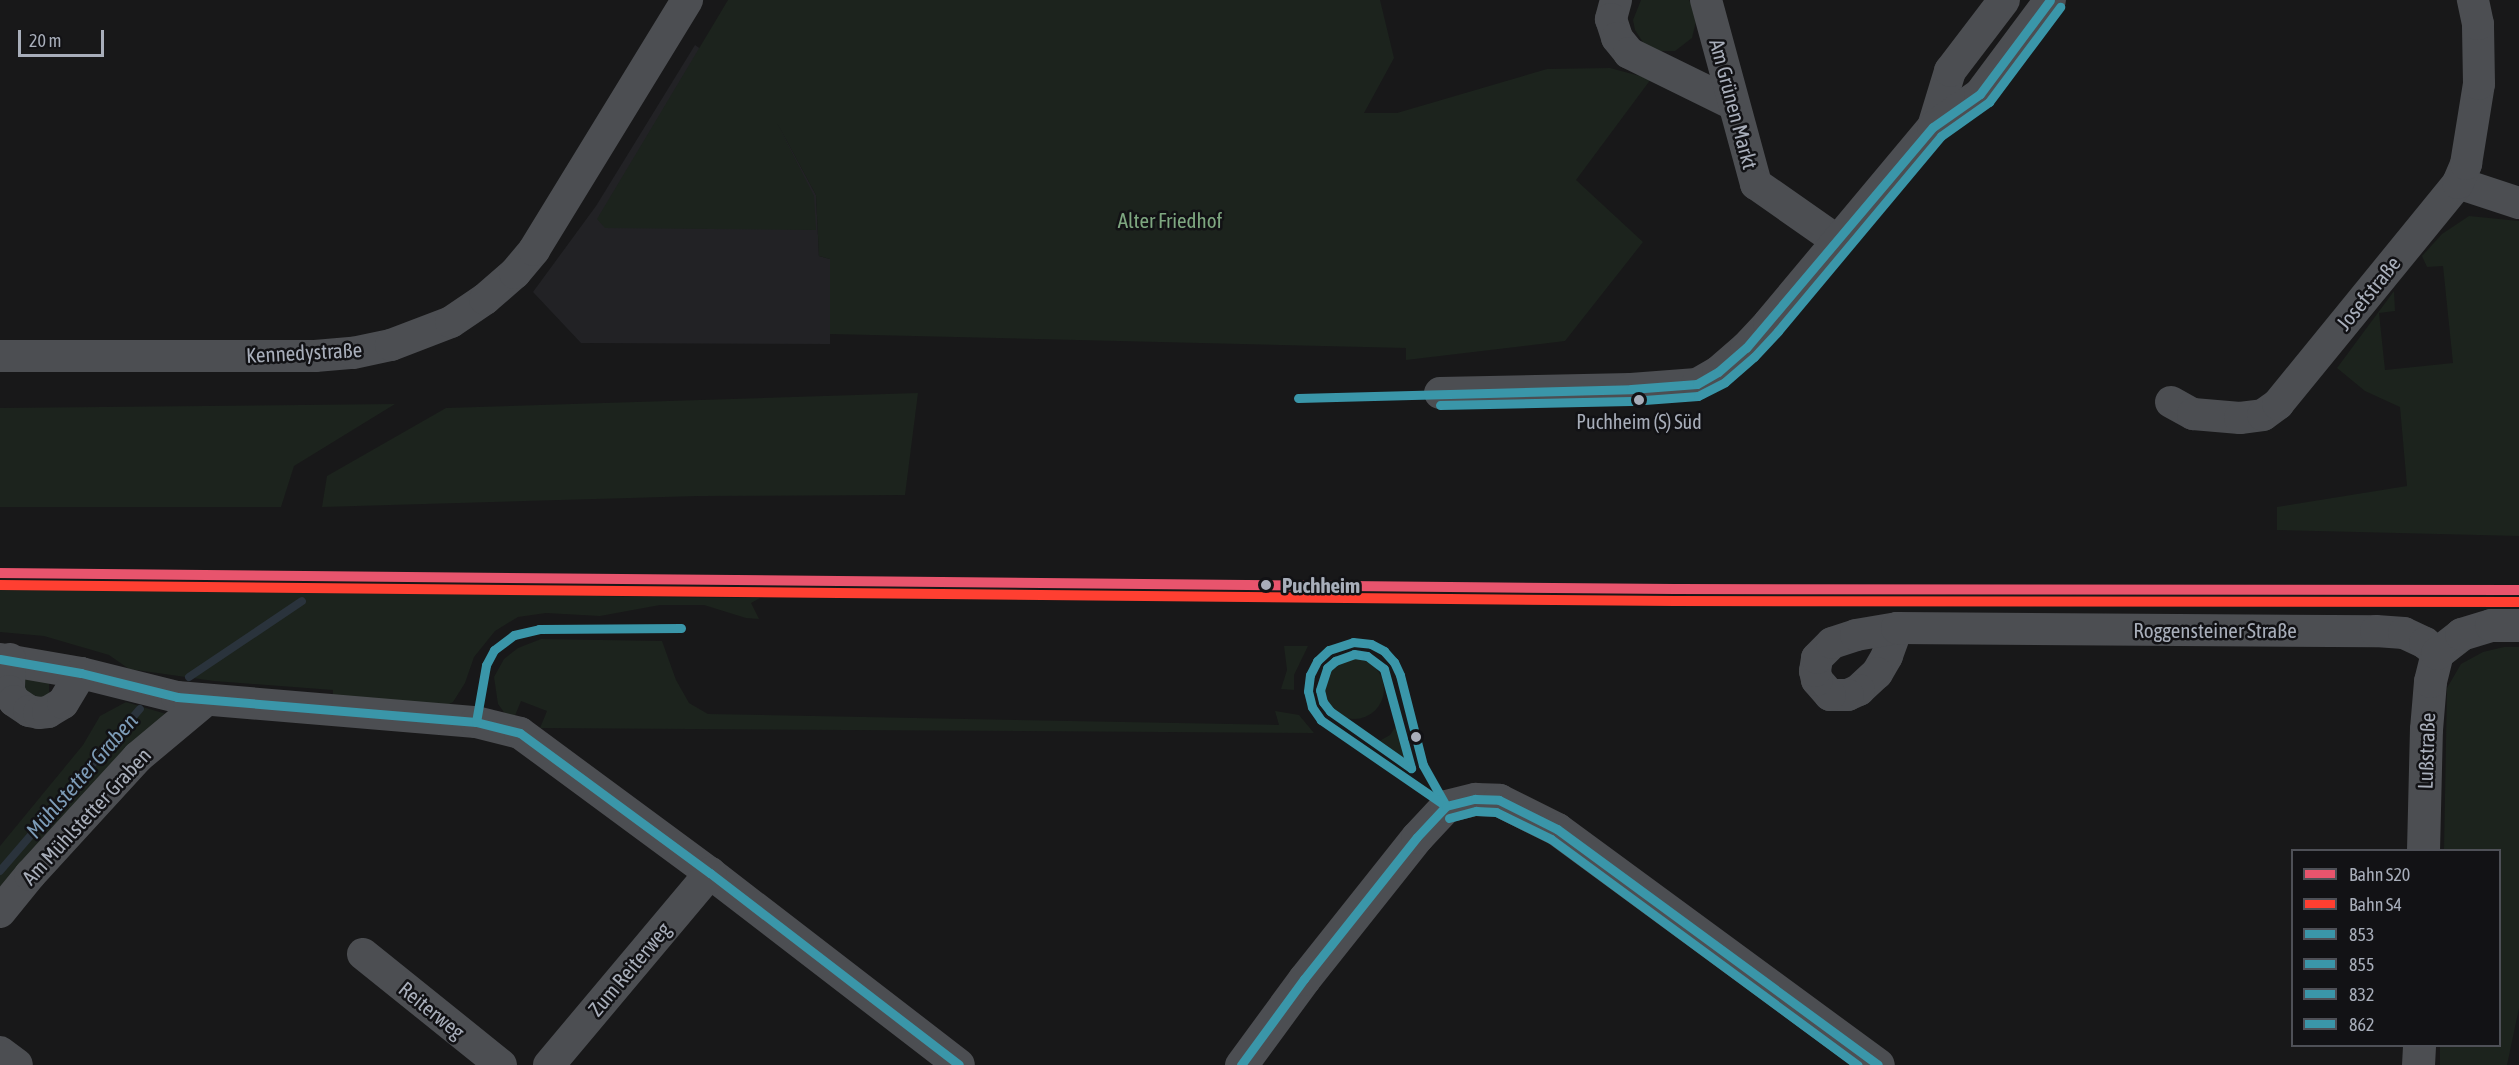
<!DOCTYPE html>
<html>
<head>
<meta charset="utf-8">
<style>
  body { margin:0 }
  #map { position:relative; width:2519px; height:1065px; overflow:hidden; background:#181819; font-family:"Asap Condensed",sans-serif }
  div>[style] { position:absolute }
  .built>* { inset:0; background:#222225 }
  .green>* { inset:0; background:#1c231d }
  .round { border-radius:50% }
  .stream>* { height:8px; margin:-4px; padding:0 4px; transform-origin:4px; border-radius:4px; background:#2a333c }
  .minor>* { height:32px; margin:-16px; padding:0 16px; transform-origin:16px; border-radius:16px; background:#4c4e52 }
  .tertiary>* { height:33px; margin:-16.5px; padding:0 16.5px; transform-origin:16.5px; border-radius:16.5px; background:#4c4e52 }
  .bus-1>* { height:9px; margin:-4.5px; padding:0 4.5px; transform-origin:4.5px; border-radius:4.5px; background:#3a96a9 }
  .bus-2>* { height:9px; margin:-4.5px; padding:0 4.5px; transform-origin:4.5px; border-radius:4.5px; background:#3a96a9 }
  .bus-3>* { height:9px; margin:-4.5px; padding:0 4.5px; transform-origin:4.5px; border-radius:4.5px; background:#3a96a9 }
  .bus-4>* { height:9px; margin:-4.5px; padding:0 4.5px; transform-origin:4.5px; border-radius:4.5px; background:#3a96a9 }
  .rail-1>* { height:10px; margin:-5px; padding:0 5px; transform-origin:5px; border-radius:5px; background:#e8546d }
  .rail-2>* { height:10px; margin:-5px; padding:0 5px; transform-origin:5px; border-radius:5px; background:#ff3f31 }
  .dots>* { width:16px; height:16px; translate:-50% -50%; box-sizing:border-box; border:3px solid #121215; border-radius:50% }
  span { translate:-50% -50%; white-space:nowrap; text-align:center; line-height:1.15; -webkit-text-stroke:5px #121215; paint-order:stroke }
  .bus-label { font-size:20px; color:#a8aeba }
  .street-label { font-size:21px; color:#a8aeba }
  .park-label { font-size:21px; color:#7ea780 }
  .stop-label { font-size:21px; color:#a8aeba; font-weight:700 }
  .left { translate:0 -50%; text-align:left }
  .water-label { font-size:22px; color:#7d9cb8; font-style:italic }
  .legend { position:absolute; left:2291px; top:849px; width:210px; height:198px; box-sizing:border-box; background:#121215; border:2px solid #4e5057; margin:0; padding:8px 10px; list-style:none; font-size:18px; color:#a8aeba }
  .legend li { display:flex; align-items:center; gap:12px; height:30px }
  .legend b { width:30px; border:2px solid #4e5057 }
  .scale { position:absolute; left:18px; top:30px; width:86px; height:27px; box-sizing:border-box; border:3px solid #a8aeba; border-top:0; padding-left:8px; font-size:18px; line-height:21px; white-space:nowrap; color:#a8aeba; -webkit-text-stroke:4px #121215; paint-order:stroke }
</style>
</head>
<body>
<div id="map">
  <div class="built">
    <div style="clip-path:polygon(695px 45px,760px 91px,816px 195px,819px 256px,830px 259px,830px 344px,581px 343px,533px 292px,596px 206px)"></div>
  </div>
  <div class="green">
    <div style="clip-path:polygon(728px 0,1380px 0,1394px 58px,1364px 113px,1397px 113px,1547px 69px,1610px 68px,1651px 79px,1576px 180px,1643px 242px,1565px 341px,1406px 360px,1406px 348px,830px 334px,830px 259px,819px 256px,816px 195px,777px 123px,814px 196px,816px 230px,605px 228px,597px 219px)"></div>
    <div style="clip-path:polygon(1641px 0,1689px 0,1697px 17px,1692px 38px,1675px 51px,1655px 51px,1646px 47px,1635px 30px,1633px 20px)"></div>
    <div style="clip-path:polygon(2469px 216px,2519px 221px,2519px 536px,2277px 530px,2277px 507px,2407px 486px,2400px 407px,2365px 391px,2337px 368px,2394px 291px,2395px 311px,2379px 313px,2385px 370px,2453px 363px,2443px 266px,2427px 267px,2422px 256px,2442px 234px)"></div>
    <div style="clip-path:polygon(918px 393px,905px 495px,699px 496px,322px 507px,327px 476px,446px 408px)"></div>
    <div style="clip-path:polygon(395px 404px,294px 466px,281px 507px,0 507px,0 408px)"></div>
    <div style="clip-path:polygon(0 586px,653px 597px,760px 598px,751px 603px,759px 619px,746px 618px,704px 605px,660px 605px,600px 616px,546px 613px,518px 617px,495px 631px,474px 657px,465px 683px,453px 702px,435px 712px,333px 699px,333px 690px,214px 681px,129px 669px,109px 655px,44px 636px,0 632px)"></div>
    <div style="clip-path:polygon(541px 639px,662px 641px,676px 680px,689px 703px,708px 714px,1279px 725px,1275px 711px,1299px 715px,1314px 733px,540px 728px,547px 711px,521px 701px,514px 718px,506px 715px,498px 704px,494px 677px,504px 659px,518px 648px)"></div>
    <div style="clip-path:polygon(1284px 646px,1308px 646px,1294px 675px,1294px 690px,1281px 689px,1287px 670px)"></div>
    <div style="clip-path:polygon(2504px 647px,2519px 647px,2519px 1008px,2507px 1065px,2440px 1065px,2440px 1046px,2500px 1046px,2500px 850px,2444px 850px,2447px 688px,2461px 664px,2483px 652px)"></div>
    <div class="round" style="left:1324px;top:659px;width:60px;height:60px"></div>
    <div style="clip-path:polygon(22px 679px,49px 680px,49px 696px,36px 704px,20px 683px)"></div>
    <div style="clip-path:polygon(126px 702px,173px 716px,0 901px,0 846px,83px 745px,100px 716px)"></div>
    <div style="clip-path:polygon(1398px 723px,1404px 741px,1404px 761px,1398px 760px,1374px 744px,1390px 735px)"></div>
  </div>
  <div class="stream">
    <div style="left:189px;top:677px;width:136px;rotate:-33.9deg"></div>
    <div style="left:0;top:871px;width:214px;rotate:-49.2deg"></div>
  </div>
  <div class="minor">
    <div style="left:1616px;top:0;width:20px;rotate:105deg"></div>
    <div style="left:1611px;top:19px;width:20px;rotate:72deg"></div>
    <div style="left:1617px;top:38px;width:19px;rotate:51deg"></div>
    <div style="left:1629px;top:53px;width:116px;rotate:26.1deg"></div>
    <div style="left:1706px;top:0;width:191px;rotate:74.8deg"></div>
    <div style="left:1756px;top:184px;width:98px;rotate:35deg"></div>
    <div style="left:1933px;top:127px;width:59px;rotate:-73.1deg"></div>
    <div style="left:1950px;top:71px;width:89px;rotate:-52.7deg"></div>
    <div style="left:2458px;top:183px;width:64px;rotate:18.2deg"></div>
    <div style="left:0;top:356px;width:315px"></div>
    <div style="left:315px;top:356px;width:38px;rotate:-5deg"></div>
    <div style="left:353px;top:353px;width:39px;rotate:-12deg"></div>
    <div style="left:391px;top:345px;width:64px;rotate:-21deg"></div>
    <div style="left:451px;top:322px;width:41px;rotate:-34.1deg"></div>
    <div style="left:485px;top:299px;width:40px;rotate:-41deg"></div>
    <div style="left:515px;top:273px;width:30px;rotate:-50deg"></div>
    <div style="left:534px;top:250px;width:293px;rotate:-58.5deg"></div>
    <div style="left:1440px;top:393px;width:191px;rotate:-1.2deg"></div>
    <div style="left:1631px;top:389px;width:66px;rotate:-4.3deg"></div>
    <div style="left:1697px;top:384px;width:24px;rotate:-30deg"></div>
    <div style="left:1718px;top:372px;width:37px;rotate:-41deg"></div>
    <div style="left:1746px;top:348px;width:34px;rotate:-47deg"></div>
    <div style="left:1769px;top:323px;width:256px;rotate:-50.1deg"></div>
    <div style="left:1933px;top:127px;width:57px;rotate:-35.1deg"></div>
    <div style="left:1980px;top:94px;width:117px;rotate:-53.3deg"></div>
    <div style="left:2171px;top:402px;width:25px;rotate:29deg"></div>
    <div style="left:2193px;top:414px;width:47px;rotate:4.9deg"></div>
    <div style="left:2240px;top:418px;width:23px;rotate:-7deg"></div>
    <div style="left:2263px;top:415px;width:19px;rotate:-36deg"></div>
    <div style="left:2278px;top:404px;width:285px;rotate:-50.8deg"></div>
    <div style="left:2458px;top:183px;width:21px;rotate:-67deg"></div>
    <div style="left:2466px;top:164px;width:81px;rotate:-80.8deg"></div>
    <div style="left:2479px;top:84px;width:60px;rotate:-91deg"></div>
    <div style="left:2478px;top:24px;width:25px;rotate:-102deg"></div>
    <div style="left:1897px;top:628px;width:30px;rotate:110deg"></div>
    <div style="left:1887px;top:656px;width:20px;rotate:120deg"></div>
    <div style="left:1877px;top:673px;width:25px;rotate:137deg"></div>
    <div style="left:1859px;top:690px;width:12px;rotate:156deg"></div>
    <div style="left:1848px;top:695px;width:18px;rotate:180deg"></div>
    <div style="left:1830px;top:695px;width:20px;rotate:-131deg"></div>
    <div style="left:1817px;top:680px;width:9px;rotate:-103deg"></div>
    <div style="left:1815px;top:671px;width:13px;rotate:-81deg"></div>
    <div style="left:1817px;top:658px;width:21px;rotate:-45deg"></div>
    <div style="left:1832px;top:643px;width:25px;rotate:-18deg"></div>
    <div style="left:1856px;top:635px;width:42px;rotate:-9.7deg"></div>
    <div style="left:1897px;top:628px;width:479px;rotate:0.4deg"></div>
    <div style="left:2376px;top:631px;width:28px;rotate:4deg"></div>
    <div style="left:2404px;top:633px;width:23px;rotate:25deg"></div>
    <div style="left:2425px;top:643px;width:16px;rotate:40deg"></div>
    <div style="left:0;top:659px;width:82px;rotate:9.8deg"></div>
    <div style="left:81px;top:673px;width:99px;rotate:14deg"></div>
    <div style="left:177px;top:697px;width:300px;rotate:4.8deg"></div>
    <div style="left:476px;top:722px;width:45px;rotate:14deg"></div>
    <div style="left:520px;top:733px;width:236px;rotate:36.4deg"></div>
    <div style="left:710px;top:873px;width:314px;rotate:37.6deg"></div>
    <div style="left:10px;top:659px;width:32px;rotate:92deg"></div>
    <div style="left:9px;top:691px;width:11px;rotate:63deg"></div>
    <div style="left:14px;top:701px;width:18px;rotate:34deg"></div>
    <div style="left:29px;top:711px;width:10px;rotate:11deg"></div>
    <div style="left:39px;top:713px;width:9px;rotate:-6deg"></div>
    <div style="left:48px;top:712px;width:17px;rotate:-31deg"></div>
    <div style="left:63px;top:703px;width:35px;rotate:-59deg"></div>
    <div style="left:0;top:912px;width:48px;rotate:-51deg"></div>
    <div style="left:30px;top:875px;width:160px;rotate:-47.5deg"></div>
    <div style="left:138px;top:757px;width:87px;rotate:-39.9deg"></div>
    <div style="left:363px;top:954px;width:177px;rotate:38.8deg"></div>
    <div style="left:0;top:1052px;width:21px;rotate:37deg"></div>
    <div style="left:549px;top:1065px;width:251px;rotate:-50deg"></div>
  </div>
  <div class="tertiary">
    <div style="left:2423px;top:850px;width:121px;rotate:-88.6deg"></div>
    <div style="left:2426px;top:729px;width:48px;rotate:-85.2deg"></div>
    <div style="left:2430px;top:681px;width:29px;rotate:-76deg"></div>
    <div style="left:2437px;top:653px;width:31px;rotate:-38deg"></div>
    <div style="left:2461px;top:634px;width:31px;rotate:-17deg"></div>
    <div style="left:2491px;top:625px;width:28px"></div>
    <div style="left:1241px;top:1065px;width:107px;rotate:-53.8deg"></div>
    <div style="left:1304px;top:979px;width:181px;rotate:-51.5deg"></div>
    <div style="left:1417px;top:837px;width:42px;rotate:-46.9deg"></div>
    <div style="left:1446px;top:806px;width:30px;rotate:-14deg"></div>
    <div style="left:1475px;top:799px;width:24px;rotate:2deg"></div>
    <div style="left:1499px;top:800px;width:65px;rotate:26.6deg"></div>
    <div style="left:1557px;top:829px;width:398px;rotate:36.3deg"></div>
    <div style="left:2418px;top:1065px;width:19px;rotate:-87deg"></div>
  </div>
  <div class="bus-1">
    <div style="left:1298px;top:398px;width:333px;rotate:-1.5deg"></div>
    <div style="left:1631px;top:389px;width:66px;rotate:-4.3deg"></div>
    <div style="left:1697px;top:384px;width:24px;rotate:-30deg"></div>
    <div style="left:1718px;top:372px;width:37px;rotate:-41deg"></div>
    <div style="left:1746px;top:348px;width:289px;rotate:-49.8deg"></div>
    <div style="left:1933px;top:127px;width:57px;rotate:-35.1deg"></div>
    <div style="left:1980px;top:94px;width:117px;rotate:-53.3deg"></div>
  </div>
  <div class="bus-2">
    <div style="left:1353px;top:642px;width:18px;rotate:6deg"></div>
    <div style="left:1371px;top:644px;width:15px;rotate:28deg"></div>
    <div style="left:1384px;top:651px;width:15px;rotate:48deg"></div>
    <div style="left:1394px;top:662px;width:14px;rotate:65deg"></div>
    <div style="left:1400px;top:675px;width:93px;rotate:75.7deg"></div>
    <div style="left:1423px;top:765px;width:47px;rotate:60.7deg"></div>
    <div style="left:1446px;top:806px;width:152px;rotate:-145.5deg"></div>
    <div style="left:1321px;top:720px;width:16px;rotate:-125deg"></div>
    <div style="left:1312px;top:707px;width:16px;rotate:-104deg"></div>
    <div style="left:1308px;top:691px;width:16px;rotate:-83deg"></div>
    <div style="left:1310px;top:675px;width:16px;rotate:-63deg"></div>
    <div style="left:1317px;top:661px;width:16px;rotate:-43deg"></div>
    <div style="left:1329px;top:650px;width:25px;rotate:-18deg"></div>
    <div style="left:0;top:659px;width:82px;rotate:9.8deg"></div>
    <div style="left:81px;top:673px;width:99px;rotate:14deg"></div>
    <div style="left:177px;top:697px;width:300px;rotate:4.8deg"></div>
    <div style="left:476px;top:722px;width:45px;rotate:14deg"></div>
    <div style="left:520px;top:733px;width:236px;rotate:36.4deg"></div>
    <div style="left:710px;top:873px;width:314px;rotate:37.6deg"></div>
    <div style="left:476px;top:722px;width:58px;rotate:-80deg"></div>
    <div style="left:486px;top:665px;width:17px;rotate:-62deg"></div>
    <div style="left:494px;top:650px;width:25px;rotate:-37deg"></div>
    <div style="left:514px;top:635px;width:26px;rotate:-13deg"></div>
    <div style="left:539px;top:629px;width:142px;rotate:-0.4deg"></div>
    <div style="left:1241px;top:1065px;width:107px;rotate:-53.8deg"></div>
    <div style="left:1304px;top:979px;width:181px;rotate:-51.5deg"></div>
    <div style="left:1417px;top:837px;width:42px;rotate:-46.9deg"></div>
    <div style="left:1446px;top:806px;width:30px;rotate:-14deg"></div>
    <div style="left:1475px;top:799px;width:24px;rotate:2deg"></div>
    <div style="left:1499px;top:800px;width:65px;rotate:26.6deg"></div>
    <div style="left:1557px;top:829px;width:398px;rotate:36.3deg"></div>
  </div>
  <div class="bus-3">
    <div style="left:1354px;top:654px;width:13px;rotate:9deg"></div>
    <div style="left:1367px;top:656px;width:21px;rotate:37deg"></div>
    <div style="left:1384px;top:669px;width:103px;rotate:74.7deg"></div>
    <div style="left:1411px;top:768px;width:99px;rotate:-144.9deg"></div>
    <div style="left:1330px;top:711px;width:11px;rotate:-128deg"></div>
    <div style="left:1323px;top:702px;width:12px;rotate:-104deg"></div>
    <div style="left:1320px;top:690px;width:23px;rotate:-72deg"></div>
    <div style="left:1327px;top:668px;width:11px;rotate:-41deg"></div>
    <div style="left:1335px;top:661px;width:20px;rotate:-20deg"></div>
    <div style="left:1449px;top:818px;width:28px;rotate:-15deg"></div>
    <div style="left:1476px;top:811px;width:20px;rotate:3deg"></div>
    <div style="left:1496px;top:812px;width:61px;rotate:26.1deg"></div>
    <div style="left:1551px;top:839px;width:381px;rotate:36.4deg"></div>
  </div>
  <div class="bus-4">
    <div style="left:1440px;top:405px;width:191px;rotate:-1.2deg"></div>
    <div style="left:1631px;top:401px;width:67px;rotate:-4.3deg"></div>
    <div style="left:1698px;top:396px;width:30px;rotate:-27deg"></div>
    <div style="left:1725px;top:382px;width:38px;rotate:-41deg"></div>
    <div style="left:1754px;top:357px;width:35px;rotate:-47deg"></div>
    <div style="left:1778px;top:331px;width:254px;rotate:-50.1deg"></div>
    <div style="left:1941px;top:136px;width:59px;rotate:-35.3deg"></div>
    <div style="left:1989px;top:102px;width:119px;rotate:-53.2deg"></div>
  </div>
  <div class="rail-1">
    <div style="left:0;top:573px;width:1675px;rotate:0.55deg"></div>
    <div style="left:1675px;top:589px;width:844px;rotate:0.07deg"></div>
  </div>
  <div class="rail-2">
    <div style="left:0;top:585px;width:1675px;rotate:0.55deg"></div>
    <div style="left:1675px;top:601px;width:844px;rotate:0.07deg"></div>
  </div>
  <div class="dots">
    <div style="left:1639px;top:400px;background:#a8aeba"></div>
    <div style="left:1266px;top:585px;background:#a8aeba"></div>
    <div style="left:1416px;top:737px;background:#a8aeba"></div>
  </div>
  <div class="bus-label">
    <span style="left:1639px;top:421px">Puchheim (S) Süd</span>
  </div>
  <div class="street-label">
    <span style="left:1734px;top:104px;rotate:75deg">Am Grünen Markt</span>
    <span style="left:2368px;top:293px;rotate:-51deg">Josefstraße</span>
    <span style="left:304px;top:352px;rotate:-3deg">Kennedystraße</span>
    <span style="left:2215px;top:630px">Roggensteiner Straße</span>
    <span style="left:2426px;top:751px;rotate:-88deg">Lußstraße</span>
    <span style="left:86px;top:816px;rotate:-47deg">Am Mühlstetter Graben</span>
    <span style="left:629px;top:969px;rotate:-50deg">Zum Reiterweg</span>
    <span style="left:432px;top:1010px;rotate:39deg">Reiterweg</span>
  </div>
  <div class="park-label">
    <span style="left:1170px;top:220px">Alter Friedhof</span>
  </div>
  <div class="stop-label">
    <span class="left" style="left:1282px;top:585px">Puchheim</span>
  </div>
  <div class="water-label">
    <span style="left:82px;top:776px;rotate:-49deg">Mühlstetter Graben</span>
  </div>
  <ul class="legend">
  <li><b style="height:8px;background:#e8546d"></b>Bahn S20</li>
  <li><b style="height:8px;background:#ff3f31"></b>Bahn S4</li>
  <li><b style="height:8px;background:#3a96a9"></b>853</li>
  <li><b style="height:8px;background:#3a96a9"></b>855</li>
  <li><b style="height:8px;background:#3a96a9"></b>832</li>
  <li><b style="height:8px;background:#3a96a9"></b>862</li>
  </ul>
  <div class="scale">20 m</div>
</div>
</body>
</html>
